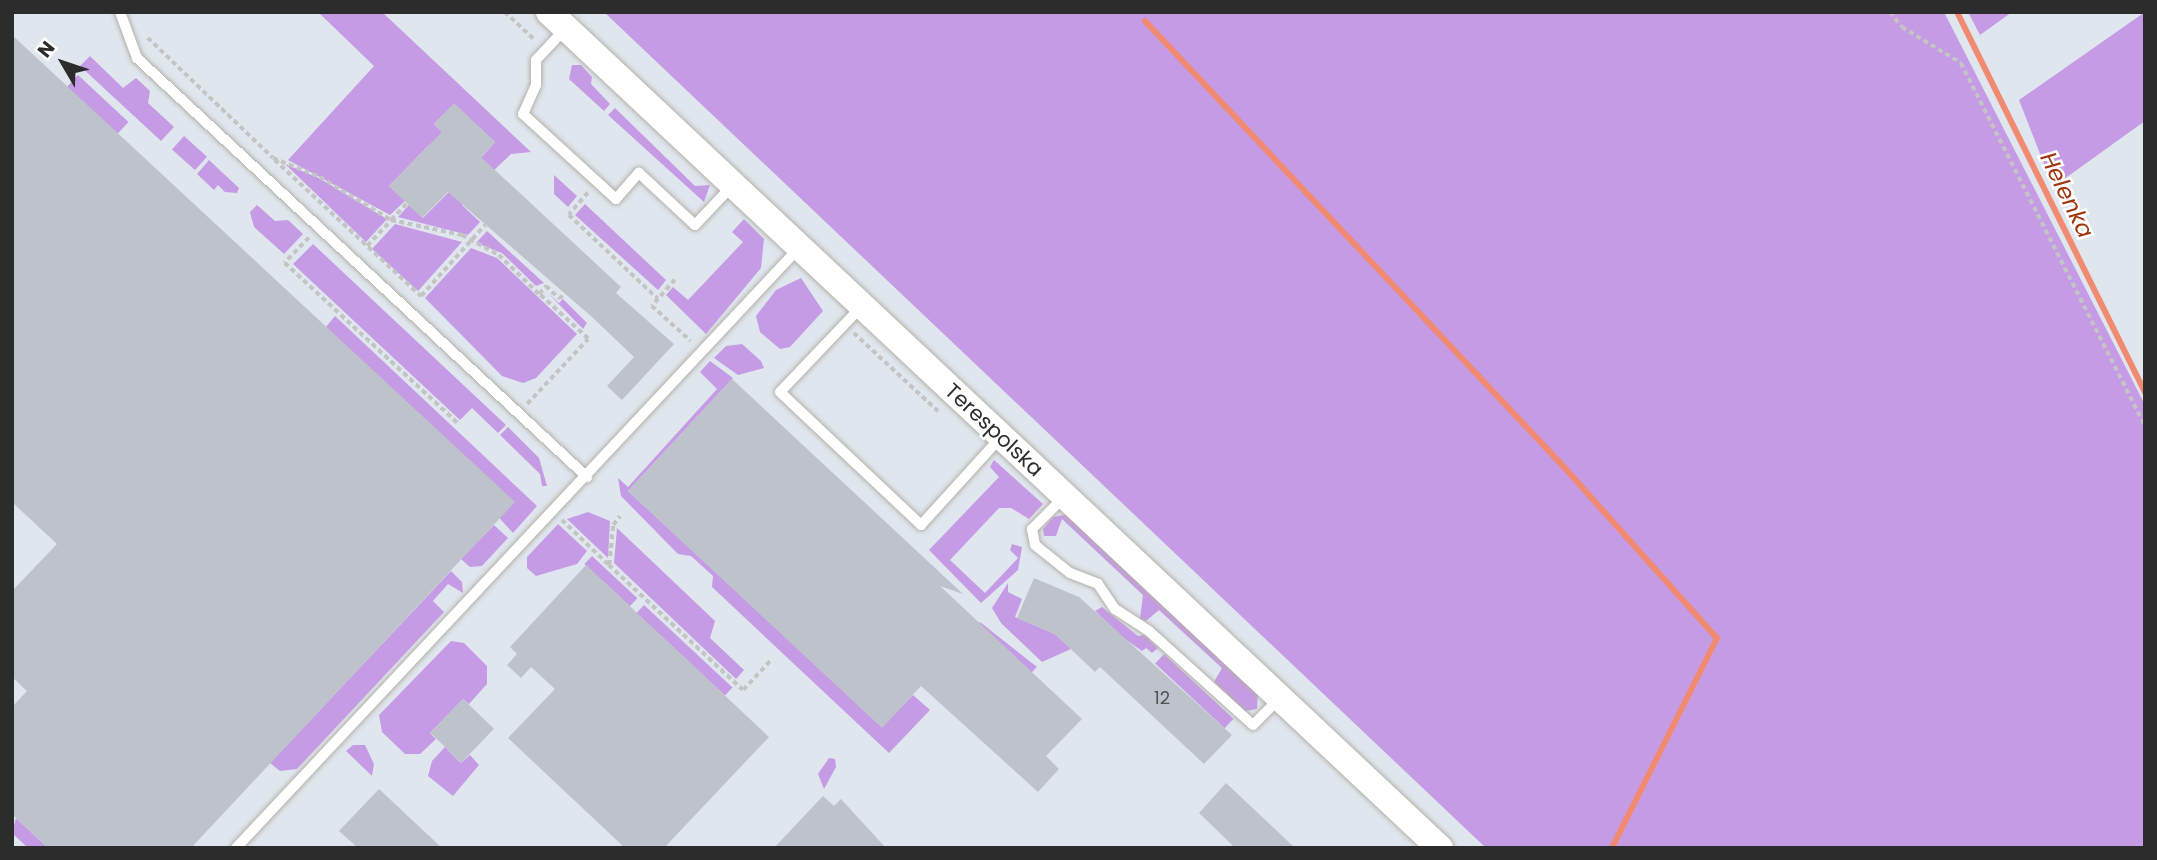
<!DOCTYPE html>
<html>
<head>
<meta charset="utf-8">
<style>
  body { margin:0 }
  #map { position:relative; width:2157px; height:860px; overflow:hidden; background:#dfe6ee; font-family:Poppins,sans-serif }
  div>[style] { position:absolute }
  .green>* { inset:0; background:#c69be5; transform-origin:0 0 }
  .stream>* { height:6px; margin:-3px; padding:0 3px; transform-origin:3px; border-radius:3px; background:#f08a71 }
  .building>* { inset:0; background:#bec2ca; transform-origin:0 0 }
  .path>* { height:3.5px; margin-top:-1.75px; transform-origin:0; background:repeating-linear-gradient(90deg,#c4c4c4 0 5px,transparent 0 8.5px) }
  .roads { filter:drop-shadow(0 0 2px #b5b1a8) drop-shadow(0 0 2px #b5b1a8) }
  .service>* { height:10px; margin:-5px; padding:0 5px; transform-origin:5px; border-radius:5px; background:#fff }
  .tertiary>* { height:26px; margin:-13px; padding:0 13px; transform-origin:13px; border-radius:13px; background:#fff }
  span { translate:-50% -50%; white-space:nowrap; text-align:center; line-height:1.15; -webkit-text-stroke:5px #fff; paint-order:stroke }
  .number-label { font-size:18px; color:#505254 }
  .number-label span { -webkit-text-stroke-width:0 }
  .street-label { font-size:21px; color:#2c2c2c }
  .water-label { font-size:23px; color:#a0340c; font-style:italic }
  .frame { position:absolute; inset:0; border:14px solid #2c2c2c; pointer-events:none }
  .north { position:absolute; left:28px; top:28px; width:70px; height:70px; -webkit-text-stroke:5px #fff; paint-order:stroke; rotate:309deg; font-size:19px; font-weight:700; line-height:28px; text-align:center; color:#2c2c2c }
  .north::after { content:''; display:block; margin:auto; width:24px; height:32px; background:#2c2c2c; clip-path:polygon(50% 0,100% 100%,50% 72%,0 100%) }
</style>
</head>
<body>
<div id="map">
  <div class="green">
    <div style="clip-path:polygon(318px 12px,382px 12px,531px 152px,511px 154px,490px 174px,477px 162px,495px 142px,454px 104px,434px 124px,446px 136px,429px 145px,389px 186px,405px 201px,390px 215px,288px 160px,374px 66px)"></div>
    <div style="clip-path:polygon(604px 12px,1944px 12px,2145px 405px,2145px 848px,1486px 848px)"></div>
    <div style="clip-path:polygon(1968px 12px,2012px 12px,1980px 35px)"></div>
    <div style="clip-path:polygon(2145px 12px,2145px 121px,2053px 187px,2019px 100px)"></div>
    <div style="clip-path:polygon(90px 56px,123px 88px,136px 78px,150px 91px,148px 103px,174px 127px,161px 141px,80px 66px)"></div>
    <div style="clip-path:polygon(572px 65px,581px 65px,592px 77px,591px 84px,610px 104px,604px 111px,569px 79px)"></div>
    <div style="left:78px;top:75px;width:69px;height:17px;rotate:43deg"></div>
    <div style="clip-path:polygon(615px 108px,695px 186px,710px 185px,704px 202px,608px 115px)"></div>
    <div style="left:184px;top:136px;width:31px;height:18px;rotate:42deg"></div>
    <div style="clip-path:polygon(209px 160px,239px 188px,237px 193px,225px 192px,218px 185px,214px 190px,197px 174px)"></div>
    <div style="clip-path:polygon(285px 164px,319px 178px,387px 219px,366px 242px)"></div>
    <div style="clip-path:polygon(554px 175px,577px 196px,568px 207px,554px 194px)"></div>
    <div style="clip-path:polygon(462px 179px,475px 191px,462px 205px,480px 222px,468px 235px,398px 217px,409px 205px,423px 218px)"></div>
    <div style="clip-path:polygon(585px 204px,666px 280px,658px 290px,575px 215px)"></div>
    <div style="clip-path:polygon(257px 205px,275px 221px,288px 220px,303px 234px,284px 254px,254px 227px,250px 212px)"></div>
    <div style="clip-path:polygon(744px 219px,764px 239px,761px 268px,706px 334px,666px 295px,673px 287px,688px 300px,743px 242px,732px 232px)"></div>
    <div style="clip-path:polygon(395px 224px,462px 242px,418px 291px,372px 249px)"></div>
    <div style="clip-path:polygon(487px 231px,544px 283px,536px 286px,502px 253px,476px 243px)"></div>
    <div style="clip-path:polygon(313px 244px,506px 425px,498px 433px,472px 408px,460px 420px,293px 264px)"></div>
    <div style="clip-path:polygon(471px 248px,497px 258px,577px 334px,536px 378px,523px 383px,502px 376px,425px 298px)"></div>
    <div style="clip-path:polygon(801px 278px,823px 311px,790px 347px,780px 349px,760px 332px,756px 316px,776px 290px)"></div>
    <div style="clip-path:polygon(548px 293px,559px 303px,563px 299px,587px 323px,583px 329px)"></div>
    <div style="clip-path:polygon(335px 316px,537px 506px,513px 533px,326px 327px)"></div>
    <div style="clip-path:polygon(742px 344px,761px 361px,764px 368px,738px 375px,714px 358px,726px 346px)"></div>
    <div style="clip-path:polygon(710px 361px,733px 378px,628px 491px,882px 727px,913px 695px,930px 710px,889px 753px,712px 587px,713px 576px,691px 556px,678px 554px,621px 496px,618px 478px,628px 487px,717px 389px,700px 372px)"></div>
    <div style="clip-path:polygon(508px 427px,539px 458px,547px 486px,542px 486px,540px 474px,500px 435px)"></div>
    <div style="clip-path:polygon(994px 460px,1043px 504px,1029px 519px,1011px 508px,999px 508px,950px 560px,985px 593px,1018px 558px,1010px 550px,1012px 544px,1022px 547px,1018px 570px,981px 603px,929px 550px,999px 477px,990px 467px)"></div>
    <div style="clip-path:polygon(588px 512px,610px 521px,608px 558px,567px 519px)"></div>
    <div style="clip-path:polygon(1069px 514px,1258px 692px,1257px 709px,1245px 711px,1214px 682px,1222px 668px,1159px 610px,1146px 621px,1140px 619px,1143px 595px,1062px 519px,1056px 536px,1044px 536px,1043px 529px,1053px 517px)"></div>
    <div style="clip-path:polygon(558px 524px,587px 551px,577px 564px,536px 576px,527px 568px,527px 557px)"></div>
    <div style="clip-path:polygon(494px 525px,508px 538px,482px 566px,470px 567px,461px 559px)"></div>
    <div style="clip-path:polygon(617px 528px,715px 621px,710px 638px,744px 670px,736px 679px,614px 563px)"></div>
    <div style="left:592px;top:556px;width:62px;height:11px;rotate:43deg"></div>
    <div style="clip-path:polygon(451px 571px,462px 582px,463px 593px,448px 584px,433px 601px,444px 612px,297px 769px,280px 771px,270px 763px)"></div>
    <div style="clip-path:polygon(1008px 583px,1008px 592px,1022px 599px,1015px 617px,1055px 634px,1071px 649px,1042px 662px,1001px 623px,992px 608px)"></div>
    <div style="left:644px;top:605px;width:121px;height:11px;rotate:43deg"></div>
    <div style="clip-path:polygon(1102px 607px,1138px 636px,1144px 635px,1158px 648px,1152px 653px,1146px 648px,1142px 651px,1125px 639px,1095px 611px)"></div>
    <div style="clip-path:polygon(980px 622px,1037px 667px,1032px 672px,925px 682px)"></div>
    <div style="clip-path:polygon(451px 641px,464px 643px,487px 666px,487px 684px,469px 704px,463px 699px,430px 733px,436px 739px,420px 754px,405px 754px,382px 732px,379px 715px)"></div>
    <div style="left:1164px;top:654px;width:95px;height:13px;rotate:43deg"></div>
    <div style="clip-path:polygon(353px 745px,365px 745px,374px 764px,372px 776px,346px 751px)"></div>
    <div style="clip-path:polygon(445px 747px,461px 763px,470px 755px,479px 765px,453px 796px,428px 776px,432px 761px)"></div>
    <div style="clip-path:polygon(829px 758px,835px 759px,836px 767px,824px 789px,818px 774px)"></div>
    <div style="clip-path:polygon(16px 818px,48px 848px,28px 848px,12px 833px)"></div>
  </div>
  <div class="stream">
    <div style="left:1957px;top:12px;width:425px;rotate:63.7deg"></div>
    <div style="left:1145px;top:21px;width:611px;rotate:46.79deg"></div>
    <div style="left:1563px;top:466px;width:231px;rotate:48.2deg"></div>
    <div style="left:1717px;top:638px;width:235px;rotate:116.6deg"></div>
  </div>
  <div class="building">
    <div style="clip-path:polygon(12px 35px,515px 502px,191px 848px,48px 848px,12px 814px,12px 707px,27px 691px,12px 677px,12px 591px,57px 544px,12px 502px)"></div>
    <div style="clip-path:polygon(454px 103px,495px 142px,481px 157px,621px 287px,616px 293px,674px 344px,622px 400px,607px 386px,634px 357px,592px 317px,448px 192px,422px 218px,389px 186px,442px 132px,434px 124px)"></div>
    <div style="clip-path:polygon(732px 379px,963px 594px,940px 586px,1082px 719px,1046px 756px,1059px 769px,1038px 792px,921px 686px,882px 728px,628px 491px)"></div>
    <div style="clip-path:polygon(586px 565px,769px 737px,664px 848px,625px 848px,508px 738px,555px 689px,531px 667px,521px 678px,507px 665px,517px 654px,510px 647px)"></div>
    <div style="clip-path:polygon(1034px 578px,1079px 597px,1232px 735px,1204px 764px,1100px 667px,1095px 672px,1055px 634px,1017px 618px)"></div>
    <div style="left:463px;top:699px;width:43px;height:47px;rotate:44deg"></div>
    <div style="clip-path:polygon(1226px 783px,1276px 830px,1295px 848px,1235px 848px,1224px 837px,1199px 813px)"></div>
    <div style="clip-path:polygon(379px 789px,442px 848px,358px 848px,339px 831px)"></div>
    <div style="clip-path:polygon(823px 796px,834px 806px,841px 799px,886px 848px,774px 848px)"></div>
  </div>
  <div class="path">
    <div style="left:505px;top:12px;width:40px;rotate:43deg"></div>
    <div style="left:1890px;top:12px;width:19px;rotate:51deg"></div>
    <div style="left:1902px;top:27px;width:69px;rotate:31.4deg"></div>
    <div style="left:1961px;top:63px;width:406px;rotate:63.1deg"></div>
    <div style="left:148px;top:38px;width:173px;rotate:43.8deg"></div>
    <div style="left:273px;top:158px;width:51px;rotate:22deg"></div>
    <div style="left:320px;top:177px;width:83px;rotate:31.2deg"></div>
    <div style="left:391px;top:220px;width:23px;rotate:-47deg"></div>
    <div style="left:275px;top:160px;width:200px;rotate:43deg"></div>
    <div style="left:421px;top:296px;width:96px;rotate:-48deg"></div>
    <div style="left:588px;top:193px;width:29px;rotate:131deg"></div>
    <div style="left:569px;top:215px;width:122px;rotate:43.3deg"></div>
    <div style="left:309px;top:238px;width:35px;rotate:134deg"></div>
    <div style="left:285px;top:263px;width:237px;rotate:42.8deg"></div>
    <div style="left:367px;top:246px;width:35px;rotate:-47deg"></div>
    <div style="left:391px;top:220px;width:73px;rotate:11.9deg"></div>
    <div style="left:462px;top:235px;width:42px;rotate:28.4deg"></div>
    <div style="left:499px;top:255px;width:56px;rotate:44.3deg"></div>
    <div style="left:539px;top:294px;width:11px;rotate:-49deg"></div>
    <div style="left:546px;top:286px;width:19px;rotate:43deg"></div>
    <div style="left:560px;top:299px;width:4px;rotate:-63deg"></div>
    <div style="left:675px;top:280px;width:35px;rotate:131deg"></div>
    <div style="left:652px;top:306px;width:52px;rotate:41.9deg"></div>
    <div style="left:854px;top:333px;width:115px;rotate:42.9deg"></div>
    <div style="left:527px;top:404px;width:89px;rotate:-46.8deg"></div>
    <div style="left:588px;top:339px;width:67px;rotate:-137.4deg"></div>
    <div style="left:562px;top:520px;width:65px;rotate:43.8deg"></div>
    <div style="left:609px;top:565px;width:40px;rotate:-84.3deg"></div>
    <div style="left:613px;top:525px;width:11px;rotate:-52deg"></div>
    <div style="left:609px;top:565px;width:183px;rotate:43deg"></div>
    <div style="left:743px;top:690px;width:41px;rotate:-47deg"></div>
  </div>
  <div class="roads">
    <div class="service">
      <div style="left:120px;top:12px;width:49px;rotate:69.7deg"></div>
      <div style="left:137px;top:58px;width:615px;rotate:42.96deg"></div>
      <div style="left:566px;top:28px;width:44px;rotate:133.2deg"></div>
      <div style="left:536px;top:60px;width:25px;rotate:90deg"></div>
      <div style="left:536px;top:85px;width:32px;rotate:114deg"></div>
      <div style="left:523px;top:114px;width:126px;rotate:42.4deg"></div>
      <div style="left:616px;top:199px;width:35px;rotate:-49deg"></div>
      <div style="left:639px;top:173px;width:76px;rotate:42.9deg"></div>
      <div style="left:695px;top:225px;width:52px;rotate:-46.5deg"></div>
      <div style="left:861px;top:307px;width:117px;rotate:133.6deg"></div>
      <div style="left:780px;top:392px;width:194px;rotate:43.3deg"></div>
      <div style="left:921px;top:525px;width:119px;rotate:-47.7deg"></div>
      <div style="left:1065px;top:496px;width:47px;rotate:135deg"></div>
      <div style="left:1032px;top:529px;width:16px;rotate:79deg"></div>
      <div style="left:1035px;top:545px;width:45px;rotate:38.7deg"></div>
      <div style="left:1070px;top:573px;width:30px;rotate:21deg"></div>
      <div style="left:1098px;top:584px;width:30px;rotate:56deg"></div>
      <div style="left:1115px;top:609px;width:40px;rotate:32.9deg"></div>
      <div style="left:1149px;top:631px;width:140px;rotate:42.1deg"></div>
      <div style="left:1253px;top:725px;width:37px;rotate:-45deg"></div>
      <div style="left:236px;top:848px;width:821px;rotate:-46.83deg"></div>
    </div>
    <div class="tertiary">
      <div style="left:549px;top:12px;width:1222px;rotate:43.18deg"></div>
    </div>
  </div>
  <div class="number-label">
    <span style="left:1162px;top:698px">12</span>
  </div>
  <div class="street-label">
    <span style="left:994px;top:430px;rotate:43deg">Terespolska</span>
  </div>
  <div class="water-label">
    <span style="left:2067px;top:195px;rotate:64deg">Helenka</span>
  </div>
  <div class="frame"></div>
  <div class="north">N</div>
</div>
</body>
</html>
